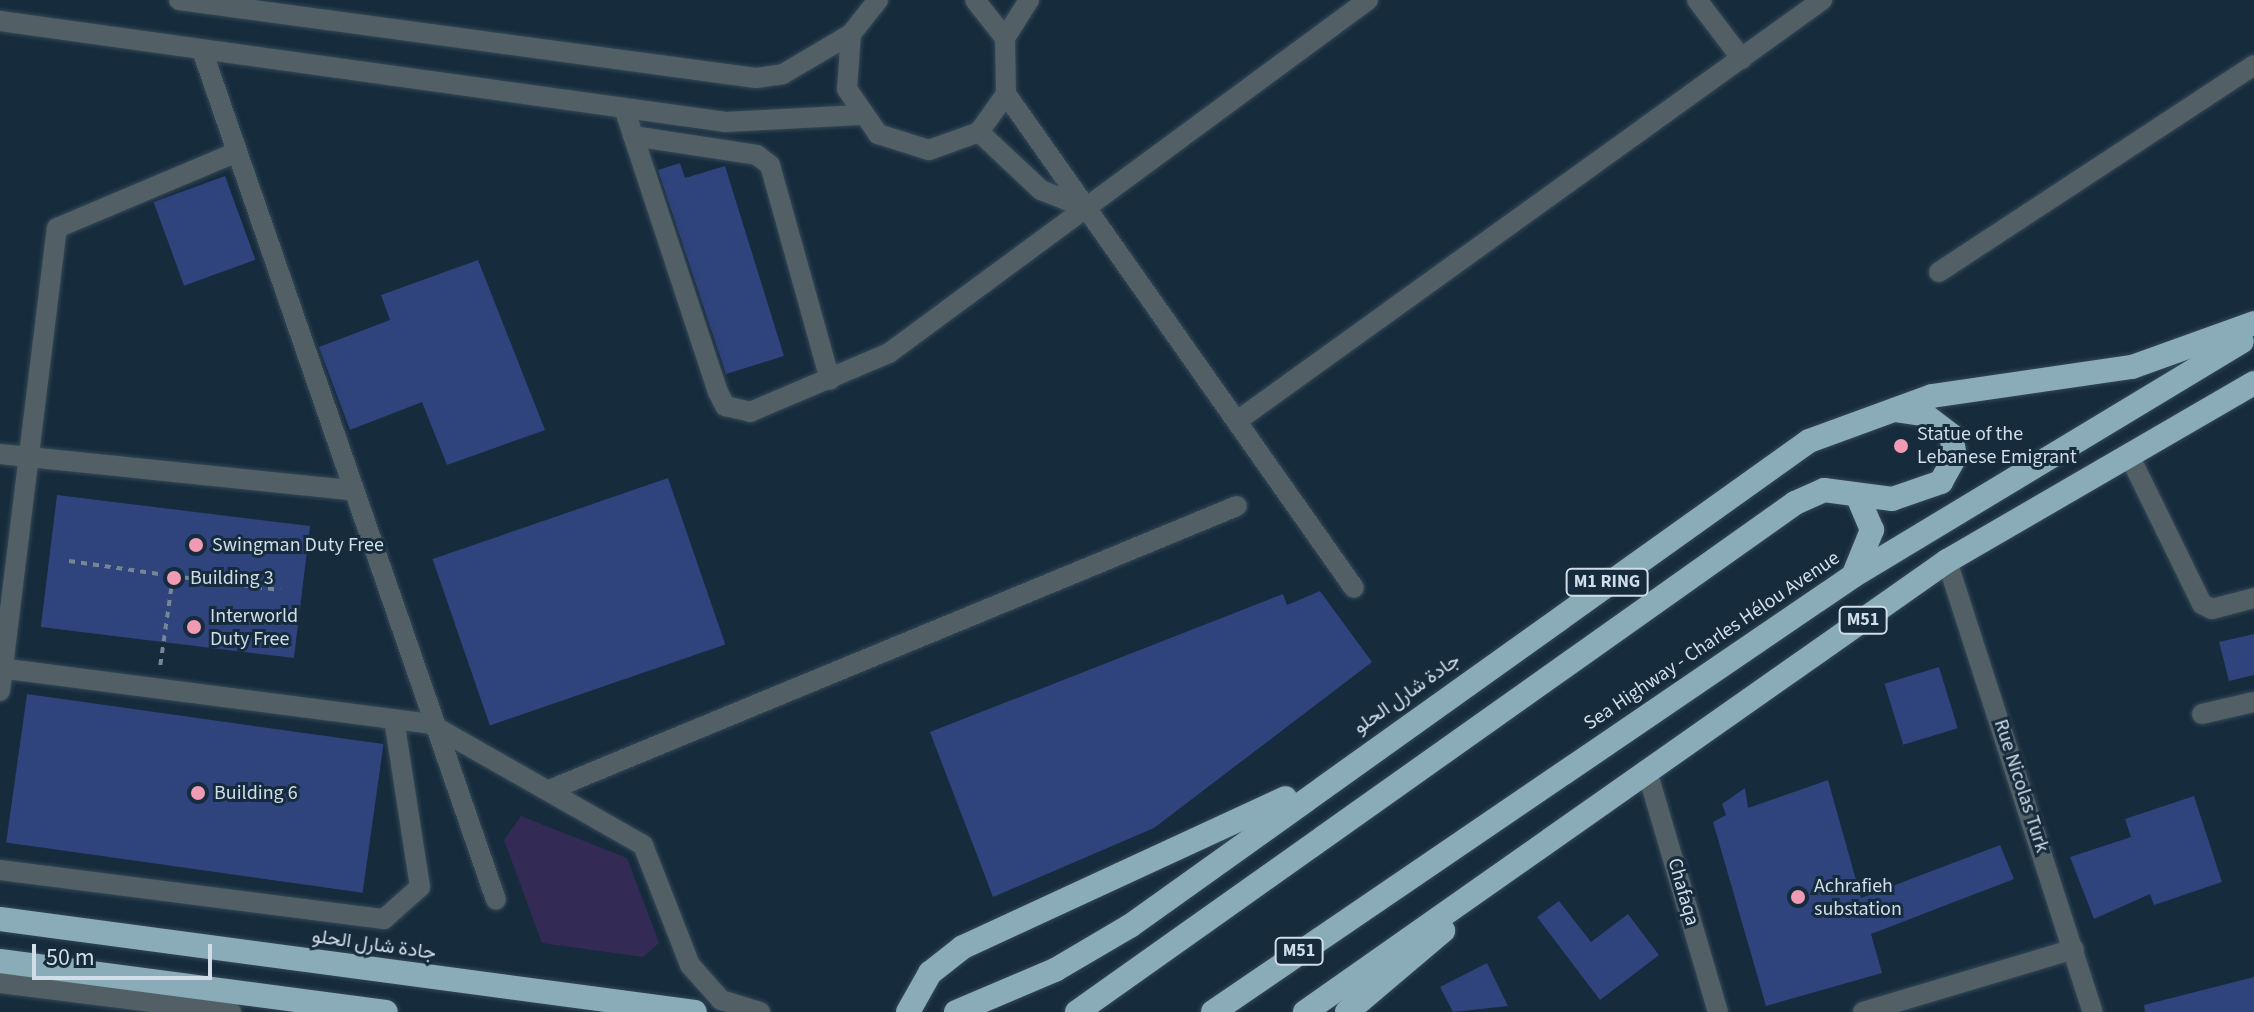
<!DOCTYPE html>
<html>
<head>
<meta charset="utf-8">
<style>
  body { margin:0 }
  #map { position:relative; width:2254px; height:1012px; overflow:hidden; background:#162b3c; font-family:"Source Sans 3",Vazirmatn,sans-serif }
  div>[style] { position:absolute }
  .green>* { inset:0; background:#332b55 }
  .building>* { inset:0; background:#2f437c; transform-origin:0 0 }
  .path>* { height:4px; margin-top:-2px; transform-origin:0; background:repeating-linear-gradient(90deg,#758694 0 6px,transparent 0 12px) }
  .roads { filter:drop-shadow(0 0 2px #344858) drop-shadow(0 0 2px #344858) }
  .minor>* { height:20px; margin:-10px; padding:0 10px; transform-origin:10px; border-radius:10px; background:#526065 }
  .highway>* { height:24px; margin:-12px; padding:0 12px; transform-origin:12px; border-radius:12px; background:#89acb8 }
  .dots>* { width:22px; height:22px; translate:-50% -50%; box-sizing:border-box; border:4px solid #162b3c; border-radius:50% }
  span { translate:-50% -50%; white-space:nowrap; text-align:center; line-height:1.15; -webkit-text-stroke:6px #162b3c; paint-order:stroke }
  .shield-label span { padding:2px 6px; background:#162b3c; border:2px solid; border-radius:6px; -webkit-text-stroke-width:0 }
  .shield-label { font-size:18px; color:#d1dee9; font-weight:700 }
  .poi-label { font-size:20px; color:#d1dee9 }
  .left { translate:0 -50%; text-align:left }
  .street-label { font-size:20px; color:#d1dee9 }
  .scale { position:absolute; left:32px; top:944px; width:180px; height:36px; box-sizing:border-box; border:4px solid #d1dee9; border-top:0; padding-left:10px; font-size:24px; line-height:28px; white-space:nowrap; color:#d1dee9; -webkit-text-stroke:6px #162b3c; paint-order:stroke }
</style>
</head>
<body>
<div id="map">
  <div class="green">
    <div style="clip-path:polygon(521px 816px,627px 858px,659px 943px,643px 957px,542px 943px,504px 840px)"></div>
  </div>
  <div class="building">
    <div style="clip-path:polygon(680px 163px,685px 178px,725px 166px,784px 356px,726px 374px,658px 170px)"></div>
    <div style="left:225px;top:176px;width:89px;height:76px;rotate:70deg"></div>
    <div style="clip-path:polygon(478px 260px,545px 430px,447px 465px,422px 402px,350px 430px,319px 347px,390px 320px,381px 295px)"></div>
    <div style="left:668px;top:478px;width:176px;height:249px;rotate:71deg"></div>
    <div style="left:57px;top:495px;width:255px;height:133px;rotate:7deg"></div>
    <div style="clip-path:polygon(1320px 591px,1372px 662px,1154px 828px,993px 897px,930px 732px,1283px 594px,1287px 605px)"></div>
    <div style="clip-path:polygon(2254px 634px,2254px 675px,2229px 681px,2219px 642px)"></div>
    <div style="left:1939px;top:667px;width:64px;height:57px;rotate:73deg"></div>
    <div style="left:27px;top:694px;width:360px;height:150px;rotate:8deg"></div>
    <div style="clip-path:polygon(1828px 780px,1861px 898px,2000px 845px,2014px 879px,1871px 934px,1882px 973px,1766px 1006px,1713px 822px,1726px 815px,1722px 804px,1745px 788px,1748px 808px)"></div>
    <div style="clip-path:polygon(2194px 796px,2222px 882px,2154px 905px,2150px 894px,2094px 919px,2070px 857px,2131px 837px,2125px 819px)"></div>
    <div style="clip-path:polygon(1559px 901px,1591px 942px,1628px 914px,1659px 955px,1600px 1000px,1537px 917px)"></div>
    <div style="clip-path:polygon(1487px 963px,1508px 1006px,1453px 1012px,1440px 987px)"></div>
    <div style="clip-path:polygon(2254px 977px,2254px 1012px,2145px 1012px,2144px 1005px)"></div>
  </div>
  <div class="path">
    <div style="left:69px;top:561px;width:105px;rotate:8.2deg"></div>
    <div style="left:173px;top:576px;width:92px;rotate:98.1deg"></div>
    <div style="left:173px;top:576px;width:108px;rotate:7.5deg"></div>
  </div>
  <div class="roads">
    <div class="minor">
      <div style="left:179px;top:0;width:582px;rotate:7.7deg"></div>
      <div style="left:756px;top:78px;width:27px;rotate:-8deg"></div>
      <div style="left:783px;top:74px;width:79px;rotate:-30.5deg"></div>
      <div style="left:878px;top:0;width:43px;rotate:128.5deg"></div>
      <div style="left:851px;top:34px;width:55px;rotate:94.2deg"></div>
      <div style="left:847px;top:89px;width:55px;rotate:55.4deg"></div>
      <div style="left:878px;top:134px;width:53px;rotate:17.4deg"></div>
      <div style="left:929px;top:150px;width:53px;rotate:-19.8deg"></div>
      <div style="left:979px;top:132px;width:47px;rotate:-54.6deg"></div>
      <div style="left:1006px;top:94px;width:56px;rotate:-91deg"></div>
      <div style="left:1005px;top:38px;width:48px;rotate:-128.3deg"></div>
      <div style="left:1697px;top:0;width:74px;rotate:52.7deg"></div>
      <div style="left:0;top:21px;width:733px;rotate:7.92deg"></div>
      <div style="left:726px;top:122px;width:134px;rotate:-3deg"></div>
      <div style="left:1005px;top:38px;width:45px;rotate:-57.7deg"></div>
      <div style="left:202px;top:50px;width:899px;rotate:70.92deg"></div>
      <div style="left:1006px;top:94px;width:604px;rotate:54.84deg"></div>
      <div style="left:624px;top:108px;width:299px;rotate:71.7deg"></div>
      <div style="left:718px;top:392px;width:16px;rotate:63deg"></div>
      <div style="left:725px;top:406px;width:26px;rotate:13deg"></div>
      <div style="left:750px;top:412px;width:151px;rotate:-23deg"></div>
      <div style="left:889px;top:353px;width:595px;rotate:-36.39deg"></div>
      <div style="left:979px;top:132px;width:85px;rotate:43.1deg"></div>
      <div style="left:1041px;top:190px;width:43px;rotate:21.8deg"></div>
      <div style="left:633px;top:136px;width:125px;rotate:8.7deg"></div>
      <div style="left:757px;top:155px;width:16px;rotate:38deg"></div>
      <div style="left:770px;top:165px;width:223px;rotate:74.4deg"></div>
      <div style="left:1939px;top:272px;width:377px;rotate:-33.3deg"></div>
      <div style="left:1237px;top:421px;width:721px;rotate:-35.74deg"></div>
      <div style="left:0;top:454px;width:353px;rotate:5.9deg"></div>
      <div style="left:2129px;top:455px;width:166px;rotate:63.9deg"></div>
      <div style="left:2202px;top:604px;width:11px;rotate:27deg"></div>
      <div style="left:2212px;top:609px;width:43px;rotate:-14.7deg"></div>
      <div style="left:1947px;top:561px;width:474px;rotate:72.1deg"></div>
      <div style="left:0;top:668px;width:434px;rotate:7.4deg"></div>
      <div style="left:430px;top:724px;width:245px;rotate:29.6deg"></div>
      <div style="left:643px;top:845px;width:129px;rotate:68.6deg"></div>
      <div style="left:690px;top:965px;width:47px;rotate:48.5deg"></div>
      <div style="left:721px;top:1000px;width:41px;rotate:17.1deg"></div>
      <div style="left:0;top:691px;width:466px;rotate:-83deg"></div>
      <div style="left:57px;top:228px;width:195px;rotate:-22.9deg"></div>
      <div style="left:2202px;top:714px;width:53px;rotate:-13deg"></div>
      <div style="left:1647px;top:771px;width:251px;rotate:73.6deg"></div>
      <div style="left:552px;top:789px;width:741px;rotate:-22.45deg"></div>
      <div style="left:0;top:870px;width:387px;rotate:7.3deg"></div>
      <div style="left:384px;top:919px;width:48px;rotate:-41.6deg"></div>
      <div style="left:420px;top:887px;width:169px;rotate:-98.8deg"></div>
      <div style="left:0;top:983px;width:233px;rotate:7.2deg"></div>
      <div style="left:1863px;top:1012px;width:220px;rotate:-16.6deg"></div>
    </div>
    <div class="highway">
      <div style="left:1854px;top:574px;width:48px;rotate:-67.8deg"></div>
      <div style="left:1872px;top:530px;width:33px;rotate:-113deg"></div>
      <div style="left:0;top:919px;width:701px;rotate:7.62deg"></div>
      <div style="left:0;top:961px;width:389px;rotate:7.5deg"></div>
      <div style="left:908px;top:1012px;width:45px;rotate:-60.6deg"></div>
      <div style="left:930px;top:973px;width:42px;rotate:-38.2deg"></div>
      <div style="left:963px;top:947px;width:355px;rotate:-24.8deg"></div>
      <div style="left:956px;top:1012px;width:108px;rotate:-23deg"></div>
      <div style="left:1055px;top:970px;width:87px;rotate:-30.4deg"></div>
      <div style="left:1130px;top:926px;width:834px;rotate:-35.54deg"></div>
      <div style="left:1809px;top:441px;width:131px;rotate:-20.1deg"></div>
      <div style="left:1932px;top:396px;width:202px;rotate:-8.3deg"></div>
      <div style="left:2132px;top:367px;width:130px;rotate:-19.8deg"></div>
      <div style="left:1077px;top:1012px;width:880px;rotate:-35.33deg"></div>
      <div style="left:1795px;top:503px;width:32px;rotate:-24deg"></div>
      <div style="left:1824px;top:490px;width:69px;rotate:7.5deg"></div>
      <div style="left:1892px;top:499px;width:52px;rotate:-19.1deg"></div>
      <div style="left:1941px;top:482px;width:29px;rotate:-61deg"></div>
      <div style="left:1955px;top:457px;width:22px;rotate:-100deg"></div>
      <div style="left:1951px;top:435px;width:35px;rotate:-143deg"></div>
      <div style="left:1923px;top:414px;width:29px;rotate:-172deg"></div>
      <div style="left:1213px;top:1012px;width:774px;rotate:-34.26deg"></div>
      <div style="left:1853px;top:576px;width:454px;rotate:-31.1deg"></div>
      <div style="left:1305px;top:1012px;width:785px;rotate:-35.09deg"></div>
      <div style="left:1947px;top:561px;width:355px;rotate:-30.1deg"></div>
      <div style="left:1347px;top:1012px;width:126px;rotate:-40.2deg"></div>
    </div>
  </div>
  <div class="dots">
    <div style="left:1901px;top:446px;background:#f09ab4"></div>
    <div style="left:196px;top:545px;background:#f09ab4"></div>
    <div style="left:174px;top:578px;background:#f09ab4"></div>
    <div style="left:194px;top:627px;background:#f09ab4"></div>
    <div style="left:198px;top:793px;background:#f09ab4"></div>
    <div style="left:1798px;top:897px;background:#f09ab4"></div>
  </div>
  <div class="shield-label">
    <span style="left:1607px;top:582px">M1 RING</span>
    <span style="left:1863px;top:620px">M51</span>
    <span style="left:1299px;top:951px">M51</span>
  </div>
  <div class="poi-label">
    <span class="left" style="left:1917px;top:446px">Statue of the<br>Lebanese Emigrant</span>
    <span class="left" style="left:212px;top:545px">Swingman Duty Free</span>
    <span class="left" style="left:190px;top:578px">Building 3</span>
    <span class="left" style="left:210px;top:628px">Interworld<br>Duty Free</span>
    <span class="left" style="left:214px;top:793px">Building 6</span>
    <span class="left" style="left:1814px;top:898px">Achrafieh<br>substation</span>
  </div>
  <div class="street-label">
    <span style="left:1712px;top:641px;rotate:-34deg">Sea Highway - Charles Hélou Avenue</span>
    <span style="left:1407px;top:694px;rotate:-35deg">جادة شارل الحلو</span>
    <span style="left:2021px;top:786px;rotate:72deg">Rue Nicolas Turk</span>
    <span style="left:1683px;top:892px;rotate:74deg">Chafaqa</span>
    <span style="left:374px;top:945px;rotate:8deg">جادة شارل الحلو</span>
  </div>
  <div class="scale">50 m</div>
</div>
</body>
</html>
